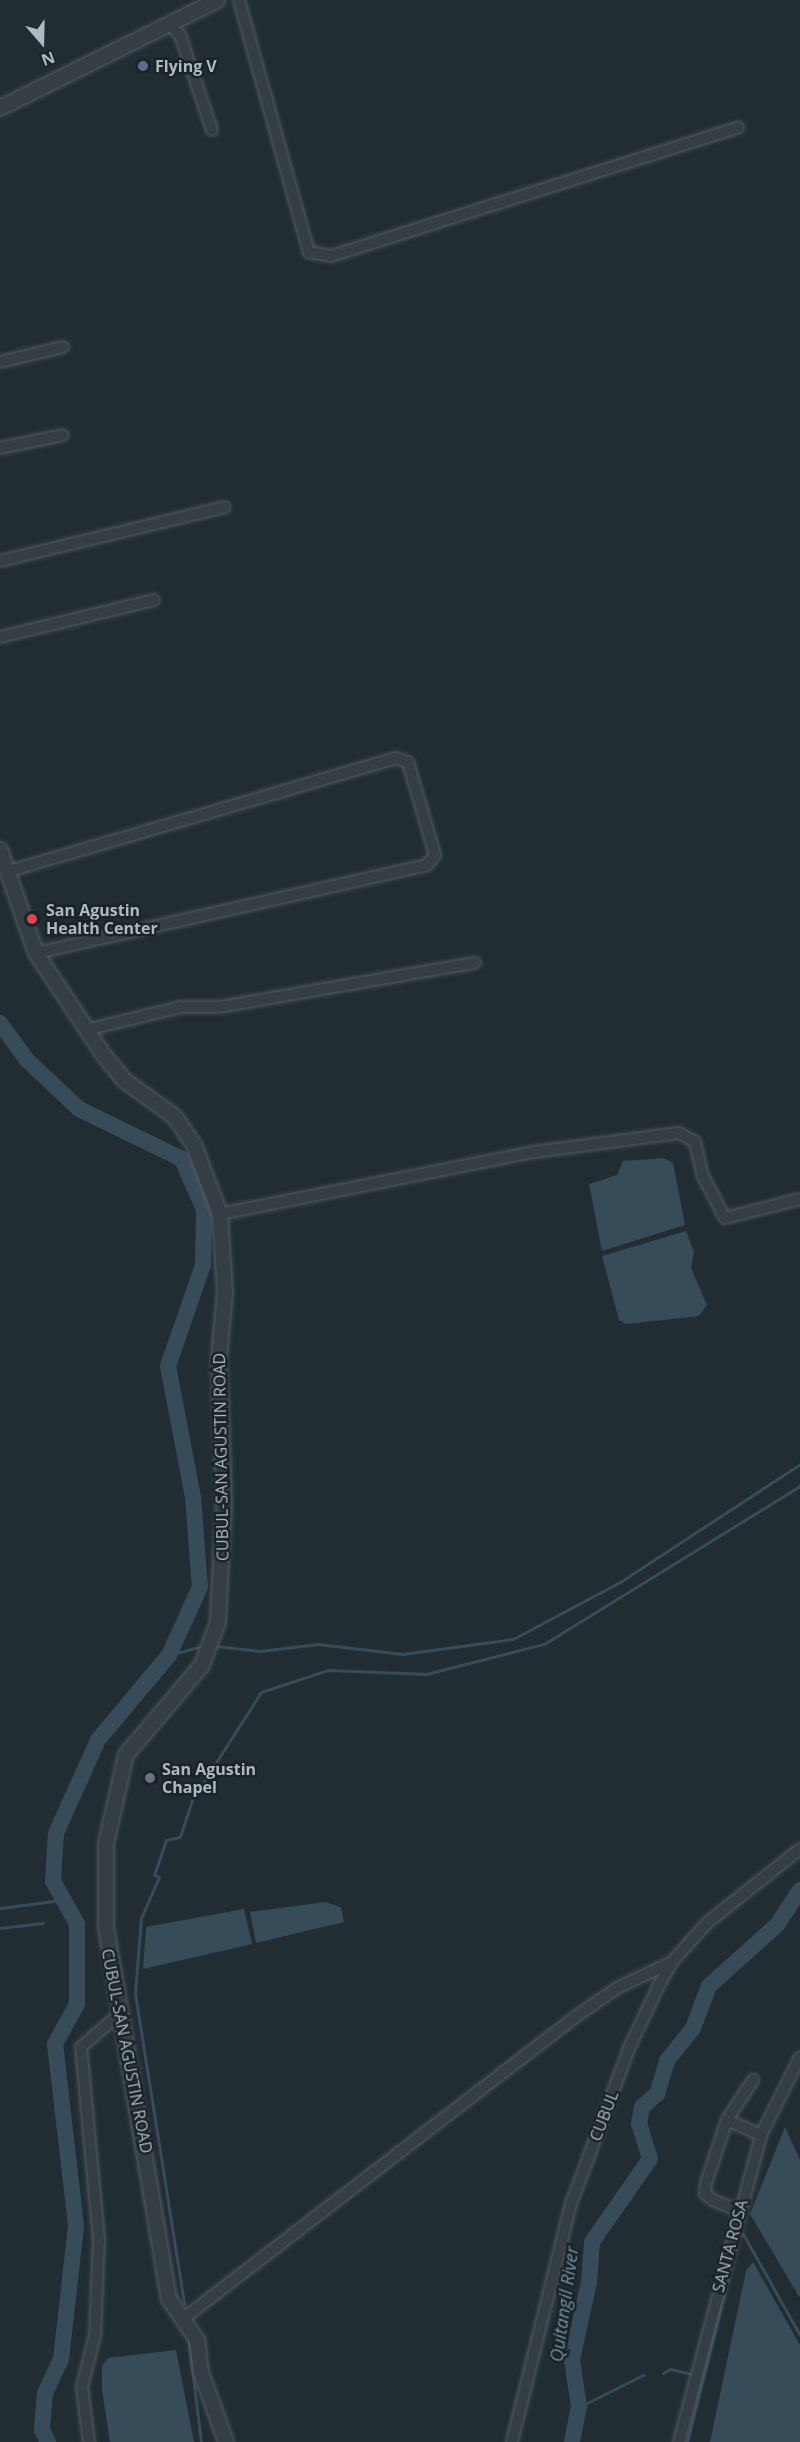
<!DOCTYPE html>
<html>
<head>
<meta charset="utf-8">
<style>
  body { margin:0 }
  #map { position:relative; width:800px; height:2442px; overflow:hidden; background:#222d33; font-family:"Open Sans",sans-serif }
  div>[style] { position:absolute }
  .water>* { inset:0; background:#374c58 }
  .stream>* { height:3px; margin:-1.5px; padding:0 1.5px; transform-origin:1.5px; border-radius:1.5px; background:#374c58 }
  .river>* { height:16px; margin:-8px; padding:0 8px; transform-origin:8px; border-radius:8px; background:#374c58 }
  .roads { filter:drop-shadow(0 0 2px #525c62) drop-shadow(0 0 2px #525c62) }
  .minor>* { height:10px; margin:-5px; padding:0 5px; transform-origin:5px; border-radius:5px; background:#353e44 }
  .tertiary>* { height:14px; margin:-7px; padding:0 7px; transform-origin:7px; border-radius:7px; background:#353e44 }
  .dots>* { width:16px; height:16px; translate:-50% -50%; box-sizing:border-box; border:3px solid #1a2328; border-radius:50% }
  span { translate:-50% -50%; white-space:nowrap; text-align:center; line-height:1.15; -webkit-text-stroke:5px #1a2328; paint-order:stroke }
  .poi-label { font-size:16px; color:#afb9c1; font-weight:700 }
  .left { translate:0 -50%; text-align:left }
  .street-label { font-size:16px; color:#afb9c1 }
  .water-label { font-size:18px; color:#7390a1; font-style:italic }
  .north { position:absolute; left:12px; top:12px; width:60px; height:60px; -webkit-text-stroke:4px #1a2328; paint-order:stroke; rotate:160deg; font-size:16px; font-weight:700; line-height:24px; text-align:center; color:#afb9c1 }
  .north::after { content:''; display:block; margin:auto; width:21px; height:27px; background:#afb9c1; clip-path:polygon(50% 0,100% 100%,50% 72%,0 100%) }
</style>
</head>
<body>
<div id="map">
  <div class="water">
    <div style="clip-path:polygon(664px 1158px,673px 1163px,685px 1225px,602px 1251px,589px 1184px,617px 1175px,623px 1161px)"></div>
    <div style="clip-path:polygon(686px 1231px,694px 1252px,691px 1268px,707px 1305px,699px 1316px,626px 1324px,619px 1320px,602px 1256px)"></div>
    <div style="clip-path:polygon(325px 1902px,341px 1907px,344px 1922px,256px 1943px,250px 1912px)"></div>
    <div style="clip-path:polygon(244px 1909px,252px 1944px,143px 1969px,146px 1927px)"></div>
    <div style="clip-path:polygon(785px 2127px,800px 2160px,800px 2298px,750px 2214px)"></div>
    <div style="clip-path:polygon(753px 2262px,800px 2345px,800px 2442px,710px 2442px,746px 2271px)"></div>
    <div style="clip-path:polygon(176px 2350px,194px 2442px,110px 2442px,102px 2390px,102px 2366px,108px 2358px)"></div>
  </div>
  <div class="stream">
    <div style="left:216px;top:1646px;width:44px;rotate:6.5deg"></div>
    <div style="left:260px;top:1651px;width:58px;rotate:-6.9deg"></div>
    <div style="left:318px;top:1644px;width:85px;rotate:6.8deg"></div>
    <div style="left:402px;top:1654px;width:112px;rotate:-7.7deg"></div>
    <div style="left:513px;top:1639px;width:121px;rotate:-28deg"></div>
    <div style="left:620px;top:1582px;width:215px;rotate:-33.2deg"></div>
    <div style="left:169px;top:1655px;width:31px;rotate:-15deg"></div>
    <div style="left:0;top:1908px;width:62px;rotate:-7.5deg"></div>
    <div style="left:0;top:1928px;width:43px;rotate:-6.6deg"></div>
    <div style="left:739px;top:2236px;width:4px;rotate:-27deg"></div>
    <div style="left:743px;top:2234px;width:116px;rotate:60.6deg"></div>
    <div style="left:184px;top:2303px;width:313px;rotate:-99deg"></div>
    <div style="left:135px;top:1994px;width:76px;rotate:-85.5deg"></div>
    <div style="left:141px;top:1918px;width:45px;rotate:-66.3deg"></div>
    <div style="left:159px;top:1877px;width:5px;rotate:-158deg"></div>
    <div style="left:154px;top:1875px;width:37px;rotate:-71deg"></div>
    <div style="left:166px;top:1840px;width:14px;rotate:-12deg"></div>
    <div style="left:180px;top:1837px;width:39px;rotate:-72deg"></div>
    <div style="left:192px;top:1800px;width:128px;rotate:-57.4deg"></div>
    <div style="left:261px;top:1692px;width:71px;rotate:-18.2deg"></div>
    <div style="left:328px;top:1670px;width:98px;rotate:2.3deg"></div>
    <div style="left:426px;top:1674px;width:122px;rotate:-14.3deg"></div>
    <div style="left:544px;top:1644px;width:301px;rotate:-31.7deg"></div>
    <div style="left:188px;top:2335px;width:108px;rotate:83.1deg"></div>
    <div style="left:663px;top:2373px;width:8px;rotate:-30deg"></div>
    <div style="left:670px;top:2369px;width:22px;rotate:13deg"></div>
    <div style="left:579px;top:2407px;width:72px;rotate:-26.6deg"></div>
    <div style="left:687px;top:2442px;width:190px;rotate:-76deg"></div>
  </div>
  <div class="river">
    <div style="left:0;top:1023px;width:46px;rotate:53.9deg"></div>
    <div style="left:27px;top:1060px;width:71px;rotate:43.3deg"></div>
    <div style="left:79px;top:1109px;width:114px;rotate:25.9deg"></div>
    <div style="left:182px;top:1159px;width:56px;rotate:66.7deg"></div>
    <div style="left:204px;top:1210px;width:55px;rotate:91deg"></div>
    <div style="left:203px;top:1265px;width:107px;rotate:109.1deg"></div>
    <div style="left:168px;top:1366px;width:133px;rotate:79.2deg"></div>
    <div style="left:193px;top:1497px;width:90px;rotate:85.6deg"></div>
    <div style="left:200px;top:1587px;width:75px;rotate:114.5deg"></div>
    <div style="left:169px;top:1655px;width:111px;rotate:129.9deg"></div>
    <div style="left:98px;top:1740px;width:102px;rotate:114.3deg"></div>
    <div style="left:56px;top:1833px;width:48px;rotate:93.6deg"></div>
    <div style="left:53px;top:1881px;width:49px;rotate:60.8deg"></div>
    <div style="left:77px;top:1924px;width:80px;rotate:90deg"></div>
    <div style="left:77px;top:2004px;width:46px;rotate:118.8deg"></div>
    <div style="left:55px;top:2044px;width:183px;rotate:83.4deg"></div>
    <div style="left:76px;top:2226px;width:134px;rotate:96.4deg"></div>
    <div style="left:61px;top:2359px;width:38px;rotate:115deg"></div>
    <div style="left:45px;top:2393px;width:37px;rotate:95deg"></div>
    <div style="left:42px;top:2430px;width:13px;rotate:63deg"></div>
    <div style="left:572px;top:2442px;width:36px;rotate:-79deg"></div>
    <div style="left:579px;top:2407px;width:48px;rotate:-98.5deg"></div>
    <div style="left:572px;top:2360px;width:80px;rotate:-77.7deg"></div>
    <div style="left:589px;top:2282px;width:40px;rotate:-85.7deg"></div>
    <div style="left:592px;top:2242px;width:101px;rotate:-55.1deg"></div>
    <div style="left:650px;top:2159px;width:37px;rotate:-107deg"></div>
    <div style="left:639px;top:2124px;width:17px;rotate:-80deg"></div>
    <div style="left:642px;top:2107px;width:20px;rotate:-41deg"></div>
    <div style="left:657px;top:2094px;width:34px;rotate:-73deg"></div>
    <div style="left:667px;top:2061px;width:42px;rotate:-51.8deg"></div>
    <div style="left:693px;top:2028px;width:45px;rotate:-69.1deg"></div>
    <div style="left:709px;top:1986px;width:91px;rotate:-41.9deg"></div>
    <div style="left:777px;top:1925px;width:42px;rotate:-56.7deg"></div>
  </div>
  <div class="roads">
    <div class="minor">
      <div style="left:239px;top:0;width:262px;rotate:74.5deg"></div>
      <div style="left:309px;top:252px;width:22px;rotate:10deg"></div>
      <div style="left:331px;top:256px;width:427px;rotate:-17.5deg"></div>
      <div style="left:170px;top:25px;width:14px;rotate:45deg"></div>
      <div style="left:180px;top:35px;width:100px;rotate:71.4deg"></div>
      <div style="left:0;top:362px;width:65px;rotate:-13.4deg"></div>
      <div style="left:0;top:448px;width:64px;rotate:-11.7deg"></div>
      <div style="left:0;top:561px;width:231px;rotate:-13.5deg"></div>
      <div style="left:0;top:637px;width:158px;rotate:-13.5deg"></div>
      <div style="left:6px;top:872px;width:405px;rotate:-16.3deg"></div>
      <div style="left:395px;top:758px;width:14px;rotate:17deg"></div>
      <div style="left:408px;top:762px;width:97px;rotate:73.8deg"></div>
      <div style="left:435px;top:855px;width:13px;rotate:129deg"></div>
      <div style="left:427px;top:865px;width:401px;rotate:167.3deg"></div>
      <div style="left:86px;top:1030px;width:98px;rotate:-13.6deg"></div>
      <div style="left:181px;top:1007px;width:38px"></div>
      <div style="left:219px;top:1007px;width:260px;rotate:-9.8deg"></div>
      <div style="left:220px;top:1214px;width:320px;rotate:-11.2deg"></div>
      <div style="left:534px;top:1152px;width:146px;rotate:-7.5deg"></div>
      <div style="left:679px;top:1133px;width:18px;rotate:29deg"></div>
      <div style="left:695px;top:1142px;width:35px;rotate:77deg"></div>
      <div style="left:703px;top:1176px;width:47px;rotate:62.4deg"></div>
      <div style="left:725px;top:1218px;width:77px;rotate:-14.2deg"></div>
      <div style="left:727px;top:2120px;width:37px;rotate:24deg"></div>
      <div style="left:739px;top:2211px;width:28px;rotate:-157deg"></div>
      <div style="left:713px;top:2200px;width:10px;rotate:-143deg"></div>
      <div style="left:705px;top:2194px;width:11px;rotate:-85deg"></div>
      <div style="left:706px;top:2183px;width:66px;rotate:-71.6deg"></div>
      <div style="left:727px;top:2120px;width:48px;rotate:-57deg"></div>
      <div style="left:183px;top:2319px;width:495px;rotate:-37.6deg"></div>
      <div style="left:575px;top:2017px;width:51px;rotate:-34.6deg"></div>
      <div style="left:617px;top:1988px;width:61px;rotate:-25.3deg"></div>
      <div style="left:89px;top:2442px;width:55px;rotate:-97.3deg"></div>
      <div style="left:82px;top:2387px;width:54px;rotate:-76deg"></div>
      <div style="left:95px;top:2335px;width:95px;rotate:-87.6deg"></div>
      <div style="left:99px;top:2240px;width:194px;rotate:-95.3deg"></div>
      <div style="left:81px;top:2047px;width:54px;rotate:-40.5deg"></div>
      <div style="left:512px;top:2442px;width:245px;rotate:-76.1deg"></div>
      <div style="left:571px;top:2204px;width:169px;rotate:-69.5deg"></div>
      <div style="left:630px;top:2046px;width:70px;rotate:-64.5deg"></div>
      <div style="left:660px;top:1983px;width:24px;rotate:-60deg"></div>
      <div style="left:672px;top:1962px;width:52px;rotate:-48.1deg"></div>
      <div style="left:707px;top:1923px;width:119px;rotate:-38.5deg"></div>
      <div style="left:679px;top:2442px;width:318px;rotate:-75deg"></div>
      <div style="left:761px;top:2135px;width:87px;rotate:-63.4deg"></div>
    </div>
    <div class="tertiary">
      <div style="left:0;top:108px;width:243px;rotate:-26.4deg"></div>
      <div style="left:0;top:850px;width:109px;rotate:70.7deg"></div>
      <div style="left:36px;top:953px;width:121px;rotate:56.4deg"></div>
      <div style="left:103px;top:1054px;width:33px;rotate:51deg"></div>
      <div style="left:124px;top:1080px;width:63px;rotate:36deg"></div>
      <div style="left:175px;top:1117px;width:34px;rotate:56deg"></div>
      <div style="left:194px;top:1145px;width:74px;rotate:69.4deg"></div>
      <div style="left:220px;top:1214px;width:79px;rotate:86.4deg"></div>
      <div style="left:225px;top:1293px;width:65px;rotate:95.3deg"></div>
      <div style="left:219px;top:1358px;width:145px;rotate:88deg"></div>
      <div style="left:224px;top:1503px;width:119px;rotate:92.9deg"></div>
      <div style="left:218px;top:1622px;width:46px;rotate:110.4deg"></div>
      <div style="left:202px;top:1665px;width:118px;rotate:130.2deg"></div>
      <div style="left:126px;top:1755px;width:91px;rotate:102.7deg"></div>
      <div style="left:106px;top:1844px;width:83px;rotate:90deg"></div>
      <div style="left:106px;top:1927px;width:377px;rotate:80.4deg"></div>
      <div style="left:169px;top:2299px;width:50px;rotate:55.7deg"></div>
      <div style="left:197px;top:2340px;width:32px;rotate:83deg"></div>
      <div style="left:201px;top:2372px;width:74px;rotate:70.3deg"></div>
    </div>
  </div>
  <div class="dots">
    <div style="left:143px;top:66px;background:#5c6f8a"></div>
    <div style="left:32px;top:919px;background:#e0444e"></div>
    <div style="left:150px;top:1778px;background:#6b7280"></div>
  </div>
  <div class="poi-label">
    <span class="left" style="left:155px;top:66px">Flying V</span>
    <span class="left" style="left:46px;top:919px">San Agustin<br>Health Center</span>
    <span class="left" style="left:162px;top:1778px">San Agustin<br>Chapel</span>
  </div>
  <div class="street-label">
    <span style="left:221px;top:1457px;rotate:-91deg">CUBUL-SAN AGUSTIN ROAD</span>
    <span style="left:127px;top:2051px;rotate:79deg">CUBUL-SAN AGUSTIN ROAD</span>
    <span style="left:604px;top:2116px;rotate:-69deg">CUBUL</span>
    <span style="left:730px;top:2246px;rotate:-75deg">SANTA ROSA</span>
  </div>
  <div class="water-label">
    <span style="left:564px;top:2304px;rotate:-82deg">Quitangil River</span>
  </div>
  <div class="north">N</div>
</div>
</body>
</html>
